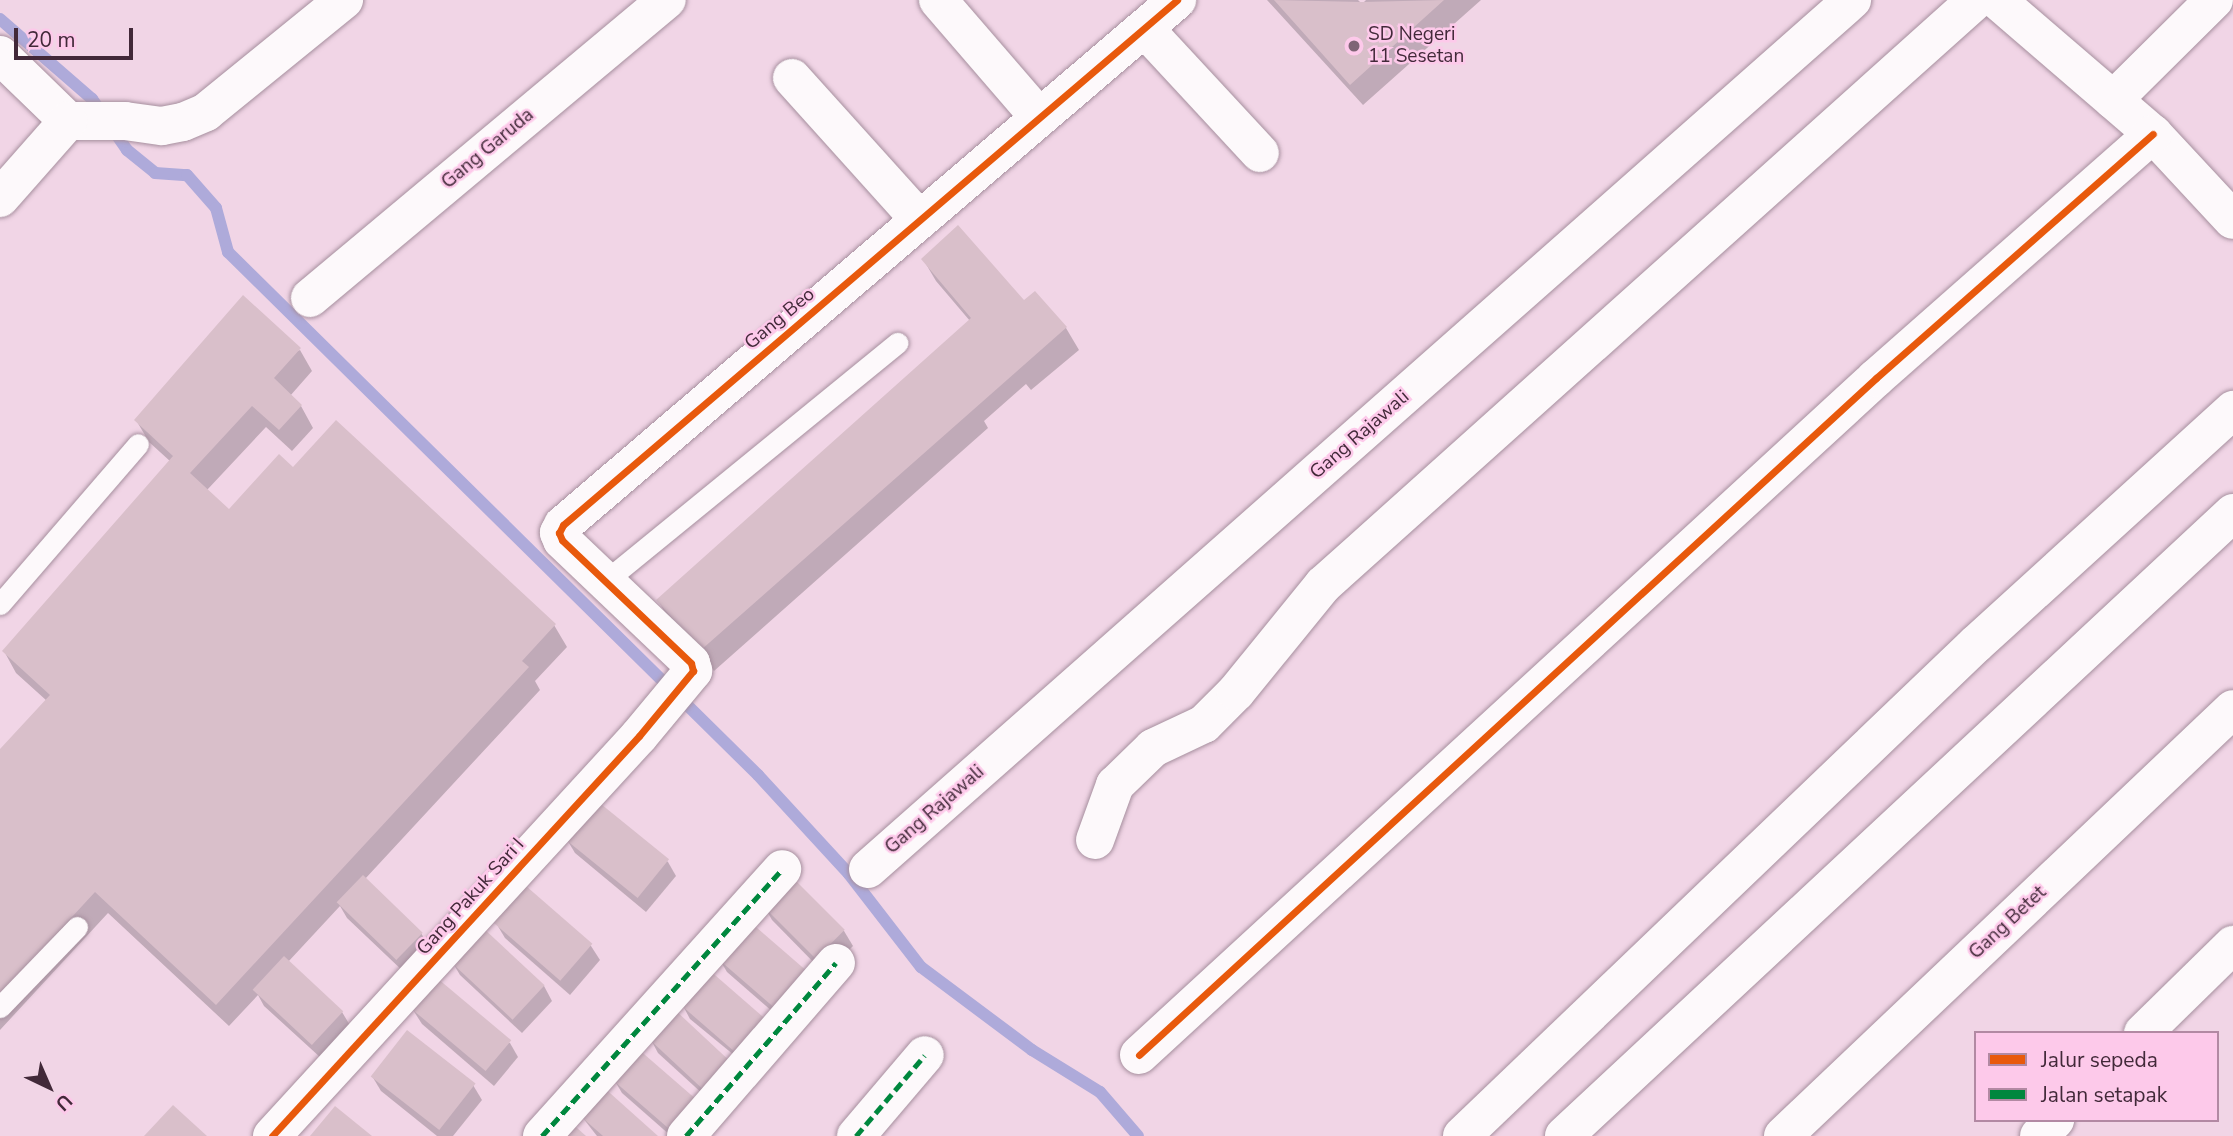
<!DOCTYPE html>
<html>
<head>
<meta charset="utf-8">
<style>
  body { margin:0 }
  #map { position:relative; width:2233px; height:1136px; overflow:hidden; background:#f1d5e6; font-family:"Nunito Sans",sans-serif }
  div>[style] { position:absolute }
  .shadow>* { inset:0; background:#0003 }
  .stream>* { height:12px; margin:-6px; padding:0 6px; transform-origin:6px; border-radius:6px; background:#aeaada }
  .building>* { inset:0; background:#d9bfca; transform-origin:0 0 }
  .roads { filter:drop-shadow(0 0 2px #a68f9e) drop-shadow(0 0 2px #a68f9e) }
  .lane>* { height:21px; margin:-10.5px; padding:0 10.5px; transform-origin:10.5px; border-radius:10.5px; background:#fdf9fb }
  .street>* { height:38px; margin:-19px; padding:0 19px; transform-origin:19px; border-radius:19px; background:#fdf9fb }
  .quiet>* { height:5px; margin-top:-2.5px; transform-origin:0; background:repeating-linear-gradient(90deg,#00873e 0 10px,transparent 0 15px) }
  .cycleway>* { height:7px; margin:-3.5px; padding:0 3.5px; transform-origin:3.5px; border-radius:3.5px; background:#e8590c }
  .dots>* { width:19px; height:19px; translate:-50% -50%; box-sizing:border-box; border:4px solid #fdc9ea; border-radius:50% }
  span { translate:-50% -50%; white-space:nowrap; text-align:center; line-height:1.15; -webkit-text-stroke:5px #fdc9ea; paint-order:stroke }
  .poi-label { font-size:19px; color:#422939 }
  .left { translate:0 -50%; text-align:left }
  .street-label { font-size:19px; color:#422939 }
  .legend { position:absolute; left:1974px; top:1031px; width:245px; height:91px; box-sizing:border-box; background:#fdc9ea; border:2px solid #b289a3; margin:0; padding:9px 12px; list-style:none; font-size:21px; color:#422939 }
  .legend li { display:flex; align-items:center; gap:14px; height:35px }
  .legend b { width:35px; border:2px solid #b289a3 }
  .north { position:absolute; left:14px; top:1052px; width:70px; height:70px; -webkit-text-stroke:5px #fdc9ea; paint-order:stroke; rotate:136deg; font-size:19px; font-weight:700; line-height:28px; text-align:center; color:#422939 }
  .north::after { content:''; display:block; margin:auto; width:24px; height:32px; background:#422939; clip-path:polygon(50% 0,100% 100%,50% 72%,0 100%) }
  .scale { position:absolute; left:14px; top:28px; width:119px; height:32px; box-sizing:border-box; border:4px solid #422939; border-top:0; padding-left:9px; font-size:21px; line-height:24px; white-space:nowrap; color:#422939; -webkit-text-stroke:5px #fdc9ea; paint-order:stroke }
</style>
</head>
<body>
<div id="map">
  <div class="shadow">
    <div style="clip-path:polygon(1267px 0,1358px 0,1362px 4px,1366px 0,1481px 0,1363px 105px)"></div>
    <div style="clip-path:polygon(923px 259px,1024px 303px,1035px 293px,1066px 328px,1079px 350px,1031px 390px,1026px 384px,984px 421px,988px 428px,714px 671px,670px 622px,658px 600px,970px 321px,936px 281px)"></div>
    <div style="clip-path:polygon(300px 350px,312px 371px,290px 396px,301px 406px,313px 428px,292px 451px,266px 427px,207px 490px,229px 512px,293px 469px,554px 625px,567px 647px,535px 681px,540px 690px,365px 879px,421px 933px,430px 948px,406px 974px,347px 918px,340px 906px,288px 962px,342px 1012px,351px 1027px,321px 1058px,264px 1006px,258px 995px,229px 1026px,108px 913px,0 1030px,0 751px,47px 701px,16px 673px,4px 651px,171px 462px,149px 442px,136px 420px)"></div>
    <div style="clip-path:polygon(596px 803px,668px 862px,676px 876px,646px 912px,575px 853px,566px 838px)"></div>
    <div style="clip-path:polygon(791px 878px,844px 931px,853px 946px,825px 974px,772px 920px,764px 906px)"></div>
    <div style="clip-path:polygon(526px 889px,591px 946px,600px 960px,570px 995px,505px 938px,496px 923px)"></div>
    <div style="clip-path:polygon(718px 957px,810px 976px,788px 1025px,727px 972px)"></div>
    <div style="clip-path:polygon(451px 960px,544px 986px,552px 1001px,522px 1033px,460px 975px)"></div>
    <div style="clip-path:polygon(709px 972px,751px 1069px,690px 1019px,682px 1004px)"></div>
    <div style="clip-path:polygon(413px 1010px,510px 1043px,518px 1057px,494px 1086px,422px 1024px)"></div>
    <div style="clip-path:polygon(650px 1038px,741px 1080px,717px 1107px,658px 1053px)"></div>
    <div style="clip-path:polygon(372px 1076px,473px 1085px,482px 1100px,453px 1136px,437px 1136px,381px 1091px)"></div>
    <div style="clip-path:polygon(613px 1078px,698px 1104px,671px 1136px,622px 1093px)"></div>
    <div style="clip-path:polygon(579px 1113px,655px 1136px,597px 1136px)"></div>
  </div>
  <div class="stream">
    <div style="left:0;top:19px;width:122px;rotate:41deg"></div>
    <div style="left:92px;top:99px;width:62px;rotate:55.5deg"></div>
    <div style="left:127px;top:150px;width:36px;rotate:39deg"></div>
    <div style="left:155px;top:173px;width:32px;rotate:4deg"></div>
    <div style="left:187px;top:175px;width:44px;rotate:48.7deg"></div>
    <div style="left:216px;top:208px;width:46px;rotate:74.7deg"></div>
    <div style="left:228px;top:252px;width:745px;rotate:44.62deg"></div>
    <div style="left:758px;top:775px;width:134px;rotate:47.4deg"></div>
    <div style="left:849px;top:874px;width:118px;rotate:52.3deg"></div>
    <div style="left:921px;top:967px;width:139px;rotate:36.8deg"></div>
    <div style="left:1032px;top:1050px;width:80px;rotate:31.7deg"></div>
    <div style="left:1100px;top:1092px;width:58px;rotate:49.2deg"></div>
  </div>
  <div class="building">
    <div style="clip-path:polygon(1274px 0,1362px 2px,1444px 0,1350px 85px)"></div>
    <div style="clip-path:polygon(958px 225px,1024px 300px,1035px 291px,1067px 327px,701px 650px,656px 600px,971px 318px,921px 259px)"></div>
    <div style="clip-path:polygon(243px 295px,301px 348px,274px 378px,302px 405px,279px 430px,252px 406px,190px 473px,229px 509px,279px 454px,293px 467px,336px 420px,556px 624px,522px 661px,529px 667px,216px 1005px,95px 892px,0 995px,0 749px,50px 695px,2px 651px,173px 456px,134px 420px)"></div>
    <div style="left:596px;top:800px;width:94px;height:50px;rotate:39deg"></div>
    <div style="left:363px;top:875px;width:83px;height:38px;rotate:44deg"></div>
    <div style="left:791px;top:876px;width:76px;height:41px;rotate:45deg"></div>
    <div style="left:526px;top:886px;width:88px;height:49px;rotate:41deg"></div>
    <div style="left:748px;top:920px;width:84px;height:49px;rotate:41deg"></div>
    <div style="left:481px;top:926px;width:87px;height:47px;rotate:43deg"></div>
    <div style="left:284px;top:956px;width:81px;height:46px;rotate:43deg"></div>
    <div style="left:708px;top:969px;width:82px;height:45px;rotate:41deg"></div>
    <div style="left:437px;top:978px;width:97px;height:40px;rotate:40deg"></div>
    <div style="left:674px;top:1009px;width:81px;height:39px;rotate:43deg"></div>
    <div style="left:407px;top:1030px;width:87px;height:59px;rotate:38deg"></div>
    <div style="left:637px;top:1048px;width:84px;height:40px;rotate:41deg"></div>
    <div style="clip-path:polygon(601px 1085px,658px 1136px,603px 1136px,577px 1113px)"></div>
    <div style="clip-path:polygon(173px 1105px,207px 1136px,144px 1136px)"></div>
    <div style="clip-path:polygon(335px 1106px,372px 1136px,310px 1136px)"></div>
    <div style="clip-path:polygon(567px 1119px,586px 1136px,552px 1136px)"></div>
  </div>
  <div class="roads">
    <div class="lane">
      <div style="left:603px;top:583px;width:380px;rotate:-39.2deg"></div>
      <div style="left:0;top:604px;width:211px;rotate:-49.2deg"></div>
      <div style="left:0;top:1007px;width:111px;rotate:-46.1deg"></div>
    </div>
    <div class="street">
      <div style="left:938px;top:0;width:155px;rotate:49.2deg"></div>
      <div style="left:1997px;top:0;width:206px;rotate:40.7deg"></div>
      <div style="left:2153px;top:134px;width:117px;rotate:47.1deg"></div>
      <div style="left:1145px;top:29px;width:169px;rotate:47.2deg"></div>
      <div style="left:0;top:55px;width:95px;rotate:44.1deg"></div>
      <div style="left:792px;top:78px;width:191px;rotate:48deg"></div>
      <div style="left:2113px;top:100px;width:142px;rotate:-44.7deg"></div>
      <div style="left:68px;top:121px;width:57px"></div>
      <div style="left:125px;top:121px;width:37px;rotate:8deg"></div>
      <div style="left:162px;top:126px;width:21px;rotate:-11deg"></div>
      <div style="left:183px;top:122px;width:25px;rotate:-23deg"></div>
      <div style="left:206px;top:112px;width:178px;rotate:-39.1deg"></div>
      <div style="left:0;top:198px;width:103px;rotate:-48.6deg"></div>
      <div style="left:310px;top:298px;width:465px;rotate:-39.9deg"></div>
      <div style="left:1095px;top:840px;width:59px;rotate:-70deg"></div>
      <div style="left:1115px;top:785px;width:53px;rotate:-44.2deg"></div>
      <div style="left:1153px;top:748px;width:56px;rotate:-25.2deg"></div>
      <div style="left:1204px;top:724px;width:45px;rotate:-45deg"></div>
      <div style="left:1236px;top:692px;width:138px;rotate:-50.9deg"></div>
      <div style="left:1323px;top:585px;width:877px;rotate:-41.86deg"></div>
      <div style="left:868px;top:869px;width:1313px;rotate:-41.45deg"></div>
      <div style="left:2143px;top:1033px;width:126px;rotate:-44.4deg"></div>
      <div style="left:1139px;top:1055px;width:1001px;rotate:-42.57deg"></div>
      <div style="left:1876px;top:378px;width:369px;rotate:-41.4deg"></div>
      <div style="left:272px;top:1136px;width:543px;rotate:-47.46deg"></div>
      <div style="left:639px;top:736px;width:85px;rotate:-50.3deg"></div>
      <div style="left:693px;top:671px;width:8px;rotate:-104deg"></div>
      <div style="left:691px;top:663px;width:178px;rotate:-136.4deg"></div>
      <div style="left:562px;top:540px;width:8px;rotate:-113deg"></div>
      <div style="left:559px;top:533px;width:9px;rotate:-63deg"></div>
      <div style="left:563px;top:525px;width:808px;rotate:-40.53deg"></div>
      <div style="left:542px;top:1136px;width:359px;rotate:-48deg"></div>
      <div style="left:686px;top:1136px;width:229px;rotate:-49.1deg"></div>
      <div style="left:856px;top:1136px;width:106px;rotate:-49.6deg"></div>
      <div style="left:1462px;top:1136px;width:712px;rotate:-43.75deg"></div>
      <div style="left:1976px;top:644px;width:348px;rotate:-42.3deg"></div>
      <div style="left:1564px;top:1136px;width:914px;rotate:-42.96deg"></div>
      <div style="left:1783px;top:1136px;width:620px;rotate:-43.5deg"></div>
      <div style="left:2039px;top:1136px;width:23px;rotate:-45deg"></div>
    </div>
  </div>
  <div class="quiet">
    <div style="left:542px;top:1136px;width:359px;rotate:-48deg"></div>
    <div style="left:686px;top:1136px;width:229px;rotate:-49.1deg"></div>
    <div style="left:856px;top:1136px;width:106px;rotate:-49.6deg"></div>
  </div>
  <div class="cycleway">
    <div style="left:1139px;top:1055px;width:1001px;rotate:-42.57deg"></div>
    <div style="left:1876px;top:378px;width:369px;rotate:-41.4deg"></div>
    <div style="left:272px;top:1136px;width:543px;rotate:-47.46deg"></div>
    <div style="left:639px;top:736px;width:85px;rotate:-50.3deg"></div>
    <div style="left:693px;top:671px;width:8px;rotate:-104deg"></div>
    <div style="left:691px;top:663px;width:178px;rotate:-136.4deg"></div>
    <div style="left:562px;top:540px;width:8px;rotate:-113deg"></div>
    <div style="left:559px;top:533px;width:9px;rotate:-63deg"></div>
    <div style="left:563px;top:525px;width:808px;rotate:-40.53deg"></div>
  </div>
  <div class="dots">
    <div style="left:1354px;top:46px;background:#7f6576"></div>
  </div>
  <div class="poi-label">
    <span class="left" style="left:1368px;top:46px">SD Negeri<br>11 Sesetan</span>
  </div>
  <div class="street-label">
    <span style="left:488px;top:149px;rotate:-40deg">Gang Garuda</span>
    <span style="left:780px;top:319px;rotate:-40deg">Gang Beo</span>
    <span style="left:1360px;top:435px;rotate:-41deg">Gang Rajawali</span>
    <span style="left:935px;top:810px;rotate:-41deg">Gang Rajawali</span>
    <span style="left:471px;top:897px;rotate:-48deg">Gang Pakuk Sari I</span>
    <span style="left:2008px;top:923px;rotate:-43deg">Gang Betet</span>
  </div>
  <ul class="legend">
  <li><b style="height:9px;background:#e8590c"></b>Jalur sepeda</li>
  <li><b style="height:9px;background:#00873e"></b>Jalan setapak</li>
  </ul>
  <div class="north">U</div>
  <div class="scale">20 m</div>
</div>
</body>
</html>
